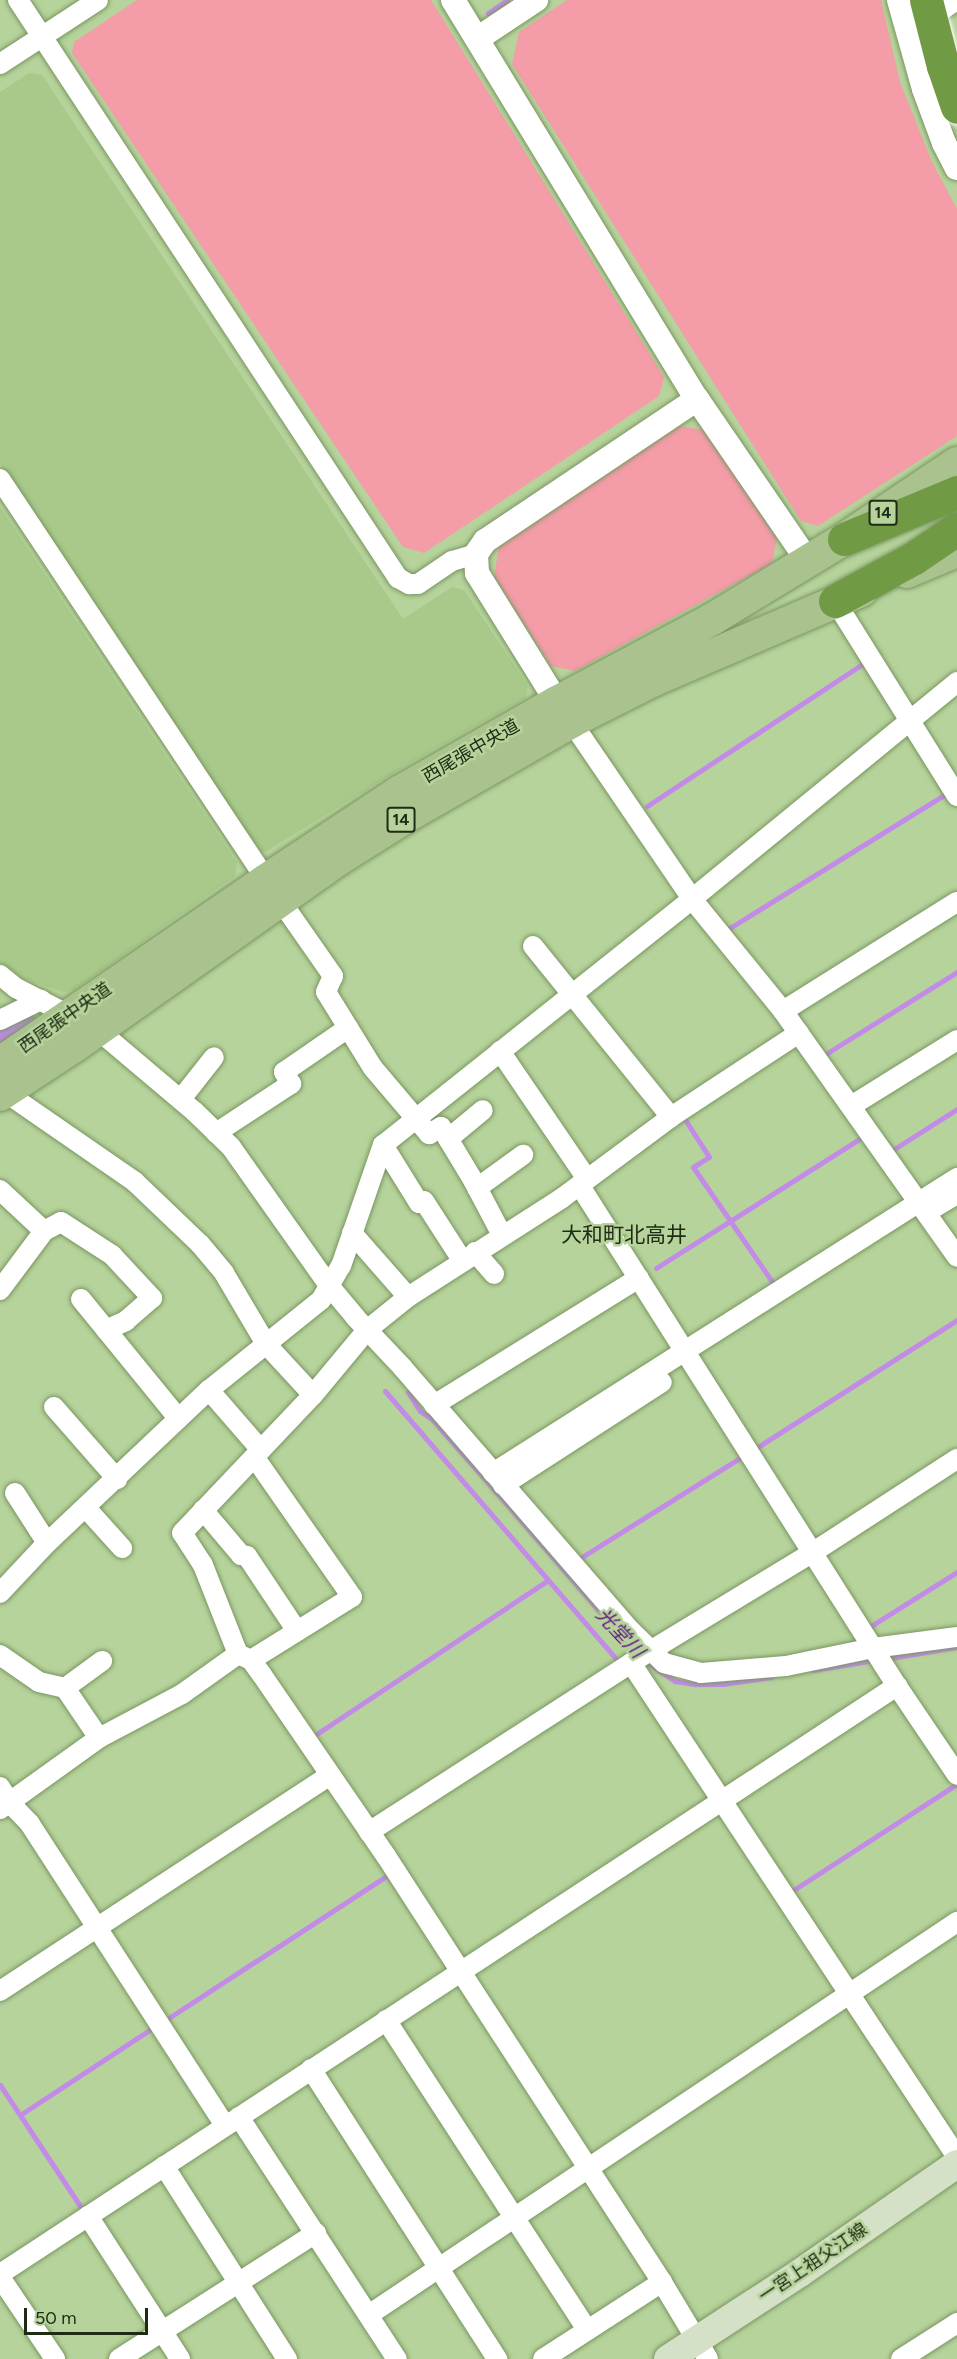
<!DOCTYPE html>
<html>
<head>
<meta charset="utf-8">
<style>
  body { margin:0 }
  #map { position:relative; width:957px; height:2359px; overflow:hidden; background:#b6d39b; font-family:Figtree,"Noto Sans JP",sans-serif }
  div>[style] { position:absolute }
  .built>* { inset:0; background:#a8c98a }
  .green>* { inset:0; background:#f49ca8 }
  .stream>* { height:5px; margin:-2.5px; padding:0 2.5px; transform-origin:2.5px; border-radius:2.5px; background:#c28be7 }
  .river>* { height:30px; margin:-15px; padding:0 15px; transform-origin:15px; border-radius:15px; background:#c28be7 }
  .roads { filter:drop-shadow(0 0 2px #7a9661) drop-shadow(0 0 2px #7a9661) }
  .minor>* { height:20px; margin:-10px; padding:0 10px; transform-origin:10px; border-radius:10px; background:#fff }
  .tertiary>* { height:24px; margin:-12px; padding:0 12px; transform-origin:12px; border-radius:12px; background:#fff }
  .secondary>* { height:28px; margin:-14px; padding:0 14px; transform-origin:14px; border-radius:14px; background:#d4e1c7 }
  .primary>* { height:32px; margin:-16px; padding:0 16px; transform-origin:16px; border-radius:16px; background:#a9c28e }
  .motorway>* { height:33px; margin:-16.5px; padding:0 16.5px; transform-origin:16.5px; border-radius:16.5px; background:#709a43 }
  .bridges { filter:drop-shadow(0 0 2px #fff) drop-shadow(0 0 2px #fff) }
  .motorway-bridge>* { height:33px; margin:-16.5px; padding:0 16.5px; transform-origin:16.5px; border-radius:16.5px; background:#709a43 }
  span { translate:-50% -50%; white-space:nowrap; text-align:center; line-height:1.15; -webkit-text-stroke:5px #b6d39b; paint-order:stroke }
  .shield-label span { padding:2px 4px; background:#b6d39b; border:2px solid; border-radius:4px; -webkit-text-stroke-width:0 }
  .shield-label { font-size:16px; color:#202b15; font-weight:700 }
  .street-label { font-size:18px; color:#202b15 }
  .water-label { font-size:20px; color:#611886; font-style:italic }
  .quarter-label { font-size:21px; color:#202b15 }
  .scale { position:absolute; left:24px; top:2308px; width:124px; height:27px; box-sizing:border-box; border:3px solid #202b15; border-top:0; padding-left:8px; font-size:18px; line-height:21px; white-space:nowrap; color:#202b15; -webkit-text-stroke:4px #b6d39b; paint-order:stroke }
</style>
</head>
<body>
<div id="map">
  <div class="built">
    <div style="clip-path:polygon(29px 73px,42px 75px,403px 619px,452px 587px,464px 590px,528px 686px,525px 698px,415px 760px,265px 852px,257px 849px,0 463px,0 92px)"></div>
    <div style="clip-path:polygon(0 507px,237px 863px,235px 876px,74px 990px,63px 992px,25px 979px,0 962px)"></div>
  </div>
  <div class="green">
    <div style="clip-path:polygon(137px 0,431px 0,664px 377px,659px 396px,424px 553px,403px 547px,72px 53px,74px 42px)"></div>
    <div style="clip-path:polygon(567px 0,881px 0,900px 82px,932px 162px,957px 209px,957px 436px,818px 526px,801px 521px,512px 64px,519px 32px)"></div>
    <div style="clip-path:polygon(679px 426px,705px 430px,777px 538px,772px 563px,575px 671px,551px 666px,494px 577px,499px 546px)"></div>
  </div>
  <div class="stream">
    <div style="left:488px;top:13px;width:23px;rotate:-34deg"></div>
    <div style="left:647px;top:806px;width:263px;rotate:-33.4deg"></div>
    <div style="left:728px;top:929px;width:260px;rotate:-31.8deg"></div>
    <div style="left:824px;top:1055px;width:157px;rotate:-32deg"></div>
    <div style="left:684px;top:1118px;width:46px;rotate:57.3deg"></div>
    <div style="left:709px;top:1157px;width:19px;rotate:148deg"></div>
    <div style="left:693px;top:1167px;width:145px;rotate:55.4deg"></div>
    <div style="left:891px;top:1151px;width:78px;rotate:-32.5deg"></div>
    <div style="left:656px;top:1268px;width:241px;rotate:-32.4deg"></div>
    <div style="left:385px;top:1391px;width:361px;rotate:49.2deg"></div>
    <div style="left:408px;top:1392px;width:22px;rotate:58deg"></div>
    <div style="left:420px;top:1411px;width:14px;rotate:34deg"></div>
    <div style="left:432px;top:1419px;width:88px;rotate:48.7deg"></div>
    <div style="left:490px;top:1485px;width:225px;rotate:49.1deg"></div>
    <div style="left:753px;top:1450px;width:242px;rotate:-32.5deg"></div>
    <div style="left:577px;top:1560px;width:196px;rotate:-32.1deg"></div>
    <div style="left:866px;top:1629px;width:107px;rotate:-32.1deg"></div>
    <div style="left:885px;top:1659px;width:73px;rotate:-9.5deg"></div>
    <div style="left:644px;top:1661px;width:37px;rotate:33deg"></div>
    <div style="left:675px;top:1681px;width:20px;rotate:9deg"></div>
    <div style="left:695px;top:1684px;width:28px"></div>
    <div style="left:723px;top:1684px;width:49px;rotate:-8.1deg"></div>
    <div style="left:813px;top:1670px;width:63px;rotate:-9.2deg"></div>
    <div style="left:315px;top:1735px;width:278px;rotate:-33.6deg"></div>
    <div style="left:792px;top:1891px;width:194px;rotate:-33deg"></div>
    <div style="left:164px;top:2021px;width:267px;rotate:-33.1deg"></div>
    <div style="left:388px;top:1875px;width:4px;rotate:56deg"></div>
    <div style="left:0;top:2085px;width:152px;rotate:56.5deg"></div>
    <div style="left:20px;top:2115px;width:160px;rotate:-33.3deg"></div>
  </div>
  <div class="river">
    <div style="left:0;top:1035px;width:24px;rotate:-28deg"></div>
  </div>
  <div class="roads">
    <div class="minor">
      <div style="left:18px;top:0;width:692px;rotate:56.68deg"></div>
      <div style="left:398px;top:578px;width:13px;rotate:29deg"></div>
      <div style="left:409px;top:584px;width:9px"></div>
      <div style="left:418px;top:584px;width:41px;rotate:-34.1deg"></div>
      <div style="left:452px;top:561px;width:25px;rotate:-16deg"></div>
      <div style="left:924px;top:22px;width:40px;rotate:-34deg"></div>
      <div style="left:0;top:64px;width:117px;rotate:-33.1deg"></div>
      <div style="left:0;top:479px;width:481px;rotate:56.4deg"></div>
      <div style="left:835px;top:601px;width:230px;rotate:58deg"></div>
      <div style="left:566px;top:714px;width:224px;rotate:55.7deg"></div>
      <div style="left:692px;top:899px;width:144px;rotate:50.9deg"></div>
      <div style="left:783px;top:1011px;width:301px;rotate:54.7deg"></div>
      <div style="left:280px;top:900px;width:93px;rotate:55.1deg"></div>
      <div style="left:333px;top:976px;width:17px;rotate:114deg"></div>
      <div style="left:326px;top:992px;width:89px;rotate:58.3deg"></div>
      <div style="left:373px;top:1068px;width:87px;rotate:49.7deg"></div>
      <div style="left:429px;top:1134px;width:14px;rotate:-30deg"></div>
      <div style="left:441px;top:1127px;width:62px;rotate:58.9deg"></div>
      <div style="left:473px;top:1180px;width:62px;rotate:62.2deg"></div>
      <div style="left:533px;top:946px;width:220px;rotate:51.1deg"></div>
      <div style="left:0;top:975px;width:21px;rotate:39deg"></div>
      <div style="left:16px;top:988px;width:92px;rotate:27.1deg"></div>
      <div style="left:98px;top:1030px;width:126px;rotate:40.2deg"></div>
      <div style="left:194px;top:1111px;width:52px;rotate:44.2deg"></div>
      <div style="left:231px;top:1147px;width:173px;rotate:54.7deg"></div>
      <div style="left:331px;top:1288px;width:38px;rotate:50deg"></div>
      <div style="left:355px;top:1317px;width:70px;rotate:46.7deg"></div>
      <div style="left:403px;top:1368px;width:345px;rotate:49.1deg"></div>
      <div style="left:629px;top:1629px;width:49px;rotate:44.2deg"></div>
      <div style="left:664px;top:1663px;width:38px;rotate:15deg"></div>
      <div style="left:701px;top:1673px;width:85px;rotate:-4.7deg"></div>
      <div style="left:786px;top:1666px;width:89px;rotate:-11.7deg"></div>
      <div style="left:873px;top:1648px;width:85px;rotate:-7.5deg"></div>
      <div style="left:783px;top:1011px;width:205px;rotate:-32.1deg"></div>
      <div style="left:0;top:1020px;width:46px;rotate:-26deg"></div>
      <div style="left:500px;top:1051px;width:155px;rotate:55.8deg"></div>
      <div style="left:5px;top:1092px;width:157px;rotate:34.6deg"></div>
      <div style="left:134px;top:1181px;width:91px;rotate:43.7deg"></div>
      <div style="left:200px;top:1244px;width:38px;rotate:50deg"></div>
      <div style="left:224px;top:1273px;width:82px;rotate:59.4deg"></div>
      <div style="left:266px;top:1344px;width:69px;rotate:47.3deg"></div>
      <div style="left:181px;top:1099px;width:53px;rotate:-51.8deg"></div>
      <div style="left:851px;top:1106px;width:125px;rotate:-31.9deg"></div>
      <div style="left:216px;top:1133px;width:90px;rotate:-33.2deg"></div>
      <div style="left:291px;top:1084px;width:14px;rotate:-120deg"></div>
      <div style="left:284px;top:1072px;width:78px;rotate:-34.5deg"></div>
      <div style="left:448px;top:1139px;width:45px;rotate:-39.6deg"></div>
      <div style="left:383px;top:1145px;width:68px;rotate:58.2deg"></div>
      <div style="left:419px;top:1203px;width:5px;rotate:-22deg"></div>
      <div style="left:424px;top:1201px;width:70px;rotate:57.2deg"></div>
      <div style="left:580px;top:1186px;width:592px;rotate:57.63deg"></div>
      <div style="left:897px;top:1686px;width:107px;rotate:56deg"></div>
      <div style="left:477px;top:1188px;width:57px;rotate:-35.7deg"></div>
      <div style="left:0;top:1190px;width:60px;rotate:43deg"></div>
      <div style="left:927px;top:1212px;width:35px;rotate:-31deg"></div>
      <div style="left:352px;top:1233px;width:85px;rotate:48.8deg"></div>
      <div style="left:475px;top:1252px;width:29px;rotate:49deg"></div>
      <div style="left:0;top:1290px;width:74px;rotate:-53.3deg"></div>
      <div style="left:44px;top:1231px;width:19px;rotate:-28deg"></div>
      <div style="left:61px;top:1222px;width:61px;rotate:32.9deg"></div>
      <div style="left:112px;top:1255px;width:59px;rotate:47.1deg"></div>
      <div style="left:152px;top:1298px;width:35px;rotate:139deg"></div>
      <div style="left:126px;top:1321px;width:22px;rotate:156deg"></div>
      <div style="left:81px;top:1299px;width:154px;rotate:50.8deg"></div>
      <div style="left:209px;top:1390px;width:79px;rotate:49.1deg"></div>
      <div style="left:434px;top:1405px;width:241px;rotate:-31.8deg"></div>
      <div style="left:54px;top:1407px;width:96px;rotate:48.8deg"></div>
      <div style="left:493px;top:1473px;width:550px;rotate:-32.45deg"></div>
      <div style="left:503px;top:1485px;width:189px;rotate:-32.9deg"></div>
      <div style="left:15px;top:1493px;width:59px;rotate:57.4deg"></div>
      <div style="left:86px;top:1508px;width:54px;rotate:48deg"></div>
      <div style="left:203px;top:1510px;width:59px;rotate:49.8deg"></div>
      <div style="left:241px;top:1555px;width:6px;rotate:9deg"></div>
      <div style="left:247px;top:1556px;width:90px;rotate:56.3deg"></div>
      <div style="left:0;top:1593px;width:69px;rotate:-46.8deg"></div>
      <div style="left:47px;top:1543px;width:223px;rotate:-43.4deg"></div>
      <div style="left:209px;top:1390px;width:144px;rotate:-38.8deg"></div>
      <div style="left:321px;top:1300px;width:39px;rotate:-60deg"></div>
      <div style="left:341px;top:1266px;width:128px;rotate:-70.9deg"></div>
      <div style="left:383px;top:1145px;width:395px;rotate:-38.5deg"></div>
      <div style="left:692px;top:899px;width:343px;rotate:-39.3deg"></div>
      <div style="left:0;top:1655px;width:47px;rotate:34.7deg"></div>
      <div style="left:39px;top:1682px;width:27px;rotate:13deg"></div>
      <div style="left:65px;top:1688px;width:60px;rotate:55.8deg"></div>
      <div style="left:251px;top:1660px;width:119px;rotate:-32deg"></div>
      <div style="left:352px;top:1597px;width:169px;rotate:-124.9deg"></div>
      <div style="left:631px;top:1663px;width:592px;rotate:56.58deg"></div>
      <div style="left:65px;top:1688px;width:46px;rotate:-36.1deg"></div>
      <div style="left:0;top:1787px;width:19px;rotate:58deg"></div>
      <div style="left:10px;top:1803px;width:29px;rotate:46deg"></div>
      <div style="left:30px;top:1824px;width:359px;rotate:57.1deg"></div>
      <div style="left:0;top:1809px;width:122px;rotate:-35.6deg"></div>
      <div style="left:99px;top:1738px;width:94px;rotate:-27.9deg"></div>
      <div style="left:182px;top:1694px;width:69px;rotate:-35.5deg"></div>
      <div style="left:369px;top:1832px;width:328px;rotate:-32.8deg"></div>
      <div style="left:645px;top:1654px;width:195px;rotate:-31.2deg"></div>
      <div style="left:812px;top:1553px;width:173px;rotate:-33deg"></div>
      <div style="left:0;top:1991px;width:394px;rotate:-33.2deg"></div>
      <div style="left:386px;top:2020px;width:369px;rotate:57deg"></div>
      <div style="left:311px;top:2069px;width:345px;rotate:57.3deg"></div>
      <div style="left:239px;top:2117px;width:289px;rotate:56.9deg"></div>
      <div style="left:164px;top:2166px;width:229px;rotate:57.5deg"></div>
      <div style="left:88px;top:2216px;width:170px;rotate:57.2deg"></div>
      <div style="left:0;top:2274px;width:1073px;rotate:-33.25deg"></div>
      <div style="left:0;top:2277px;width:99px;rotate:56.1deg"></div>
      <div style="left:370px;top:2314px;width:706px;rotate:-33.74deg"></div>
      <div style="left:119px;top:2359px;width:234px;rotate:-32.6deg"></div>
      <div style="left:543px;top:2359px;width:142px;rotate:-32.9deg"></div>
      <div style="left:708px;top:2359px;width:90px;rotate:-120.9deg"></div>
      <div style="left:662px;top:2282px;width:508px;rotate:-122.94deg"></div>
      <div style="left:386px;top:1856px;width:219px;rotate:-124.4deg"></div>
      <div style="left:262px;top:1675px;width:19px;rotate:-126deg"></div>
      <div style="left:251px;top:1660px;width:14px;rotate:-155deg"></div>
      <div style="left:238px;top:1654px;width:96px;rotate:-111.5deg"></div>
      <div style="left:203px;top:1565px;width:38px;rotate:-123deg"></div>
      <div style="left:182px;top:1533px;width:190px;rotate:-46.5deg"></div>
      <div style="left:313px;top:1395px;width:85px;rotate:-50.3deg"></div>
      <div style="left:367px;top:1330px;width:53px;rotate:-38.8deg"></div>
      <div style="left:408px;top:1297px;width:183px;rotate:-32.7deg"></div>
      <div style="left:562px;top:1198px;width:136px;rotate:-36.6deg"></div>
      <div style="left:671px;top:1117px;width:153px;rotate:-33.3deg"></div>
      <div style="left:901px;top:2359px;width:67px;rotate:-32.7deg"></div>
    </div>
    <div class="tertiary">
      <div style="left:453px;top:0;width:468px;rotate:58.6deg"></div>
      <div style="left:697px;top:399px;width:196px;rotate:55.6deg"></div>
      <div style="left:899px;top:0;width:92px;rotate:74.3deg"></div>
      <div style="left:924px;top:89px;width:58px;rotate:69.7deg"></div>
      <div style="left:944px;top:143px;width:28px;rotate:63deg"></div>
      <div style="left:477px;top:39px;width:71px;rotate:-33.5deg"></div>
      <div style="left:557px;top:702px;width:152px;rotate:-121.8deg"></div>
      <div style="left:477px;top:573px;width:19px;rotate:-93deg"></div>
      <div style="left:476px;top:554px;width:16px;rotate:-55deg"></div>
      <div style="left:485px;top:541px;width:255px;rotate:-33.8deg"></div>
    </div>
    <div class="secondary">
      <div style="left:668px;top:2359px;width:158px;rotate:-33.1deg"></div>
      <div style="left:800px;top:2273px;width:191px;rotate:-34.8deg"></div>
    </div>
    <div class="primary">
      <div style="left:907px;top:572px;width:54px;rotate:-22.8deg"></div>
      <div style="left:0;top:1063px;width:323px;rotate:-34.5deg"></div>
      <div style="left:266px;top:880px;width:159px;rotate:-33.5deg"></div>
      <div style="left:399px;top:792px;width:182px;rotate:-29.7deg"></div>
      <div style="left:557px;top:702px;width:178px;rotate:-28.1deg"></div>
      <div style="left:714px;top:618px;width:152px;rotate:-31.3deg"></div>
      <div style="left:844px;top:539px;width:136px;rotate:-33.9deg"></div>
      <div style="left:0;top:1095px;width:90px;rotate:-33.2deg"></div>
      <div style="left:75px;top:1046px;width:326px;rotate:-35.3deg"></div>
      <div style="left:341px;top:858px;width:77px;rotate:-32.2deg"></div>
      <div style="left:406px;top:817px;width:190px;rotate:-29.9deg"></div>
      <div style="left:571px;top:722px;width:91px;rotate:-26.8deg"></div>
      <div style="left:652px;top:681px;width:228px;rotate:-23.3deg"></div>
    </div>
    <div class="motorway">
      <div style="left:844px;top:539px;width:122px;rotate:-22.6deg"></div>
      <div style="left:835px;top:601px;width:90px;rotate:-28.6deg"></div>
      <div style="left:914px;top:558px;width:52px;rotate:-34deg"></div>
    </div>
  </div>
  <div class="bridges">
    <div class="motorway-bridge">
      <div style="left:926px;top:0;width:68px;rotate:75.6deg"></div>
      <div style="left:943px;top:66px;width:43px;rotate:71.1deg"></div>
    </div>
  </div>
  <div class="shield-label">
    <span style="left:883px;top:513px">14</span>
    <span style="left:401px;top:820px">14</span>
  </div>
  <div class="street-label">
    <span style="left:471px;top:751px;rotate:-30deg">西尾張中央道</span>
    <span style="left:65px;top:1018px;rotate:-35deg">西尾張中央道</span>
    <span style="left:813px;top:2263px;rotate:-34deg">一宮上祖父江線</span>
  </div>
  <div class="water-label">
    <span style="left:620px;top:1633px;rotate:47deg">光堂川</span>
  </div>
  <div class="quarter-label">
    <span style="left:624px;top:1235px">大和町北高井</span>
  </div>
  <div class="scale">50 m</div>
</div>
</body>
</html>
